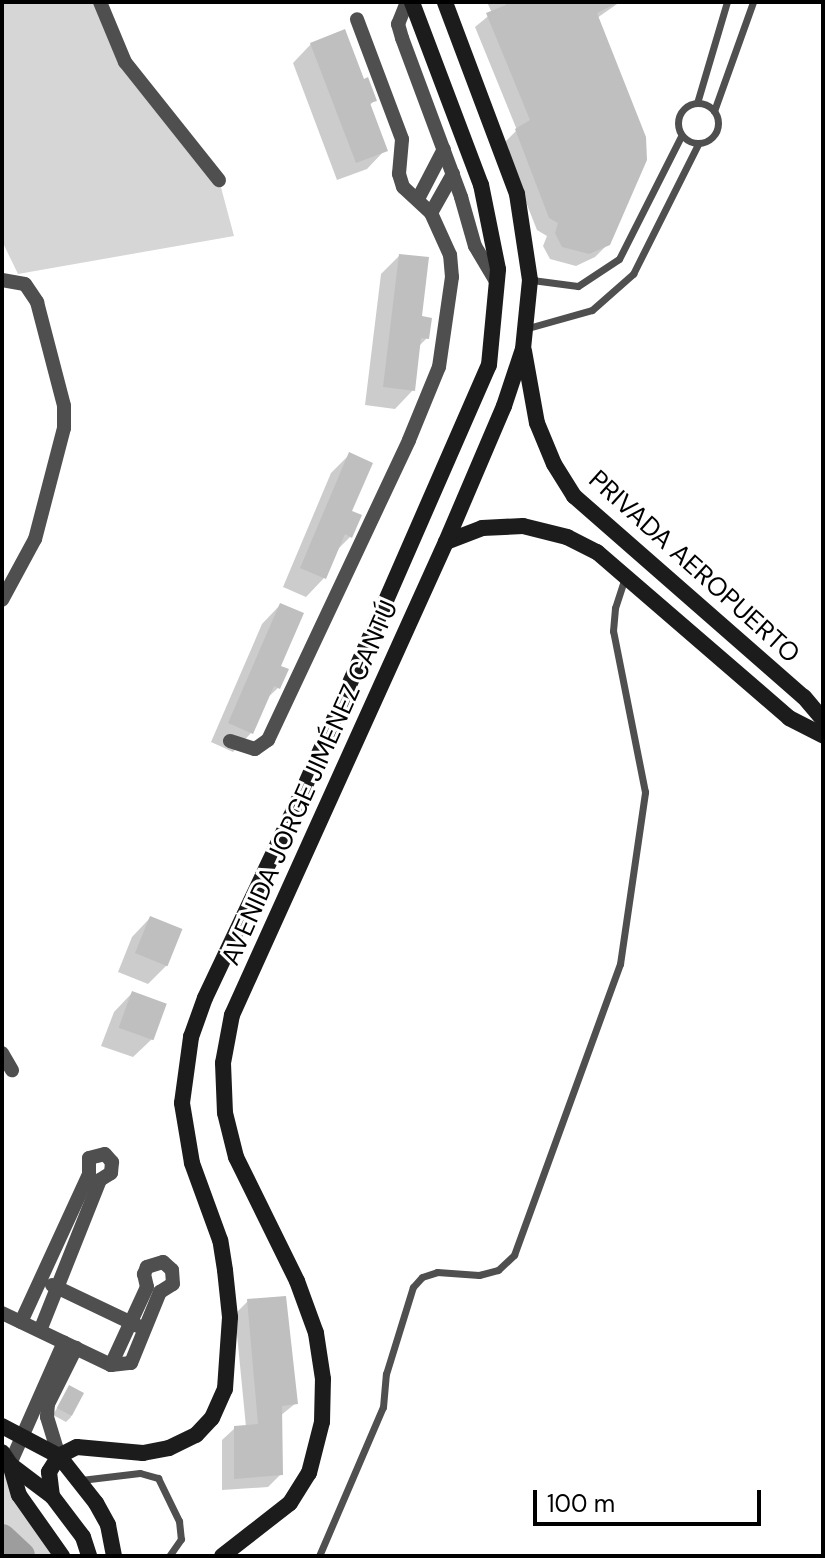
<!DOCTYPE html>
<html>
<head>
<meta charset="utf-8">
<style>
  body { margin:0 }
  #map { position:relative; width:825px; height:1558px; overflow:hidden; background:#fff; font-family:"DM Sans",sans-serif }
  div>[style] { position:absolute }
  .green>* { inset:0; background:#d6d6d6 }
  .shadow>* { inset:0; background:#0003 }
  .river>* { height:28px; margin:-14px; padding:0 14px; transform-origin:14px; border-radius:14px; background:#9d9d9d }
  .building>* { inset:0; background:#bfbfbf; transform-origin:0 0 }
  .lane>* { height:7px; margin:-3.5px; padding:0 3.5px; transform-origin:3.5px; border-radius:3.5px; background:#4f4f4f }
  .lane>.ring { margin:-3.5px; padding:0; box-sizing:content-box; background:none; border:7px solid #4f4f4f; border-radius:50% }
  .street>* { height:14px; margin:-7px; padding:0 7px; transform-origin:7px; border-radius:7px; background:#4f4f4f }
  .secondary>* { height:16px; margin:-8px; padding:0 8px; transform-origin:8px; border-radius:8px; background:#1c1c1c }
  span { translate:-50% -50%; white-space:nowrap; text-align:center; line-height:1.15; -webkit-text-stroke:6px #fff; paint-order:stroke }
  .street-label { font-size:26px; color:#000 }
  .frame { position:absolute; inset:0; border:4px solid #000; pointer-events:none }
  .scale { position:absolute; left:533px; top:1490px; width:228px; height:36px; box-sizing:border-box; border:4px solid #000; border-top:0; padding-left:10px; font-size:24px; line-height:28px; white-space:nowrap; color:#000; -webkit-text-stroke:6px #fff; paint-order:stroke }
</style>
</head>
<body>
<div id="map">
  <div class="green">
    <div style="clip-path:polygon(2px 2px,100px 2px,114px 36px,219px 180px,234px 236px,18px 274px,2px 241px)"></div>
    <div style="clip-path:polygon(2px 1461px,62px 1556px,21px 1556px,2px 1549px)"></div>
  </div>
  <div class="shadow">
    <div style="clip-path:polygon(487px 2px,620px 2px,597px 18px,608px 244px,595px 257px,576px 266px,550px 259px,543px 246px,547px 236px,537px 230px,503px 144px,517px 130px,475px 27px,492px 13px)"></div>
    <div style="clip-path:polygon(311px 44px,375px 100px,369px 106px,385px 150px,367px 169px,337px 180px,293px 63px)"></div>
    <div style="clip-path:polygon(399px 256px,427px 338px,418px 347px,413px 390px,395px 409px,365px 405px,381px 274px)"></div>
    <div style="clip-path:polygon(349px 455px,350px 537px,336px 551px,324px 578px,306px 597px,283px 587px,331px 473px)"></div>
    <div style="clip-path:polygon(280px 605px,278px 688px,265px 700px,251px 733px,233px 752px,211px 742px,262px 624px)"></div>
    <div style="clip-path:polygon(150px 918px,181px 930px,167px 965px,148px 984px,118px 972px,132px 937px)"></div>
    <div style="clip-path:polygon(132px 993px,152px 1039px,133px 1057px,101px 1046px,114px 1012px)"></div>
    <div style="clip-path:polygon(248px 1301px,296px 1403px,280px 1416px,281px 1474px,268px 1487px,222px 1490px,222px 1440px,235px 1428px,246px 1427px,235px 1314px)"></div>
    <div style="clip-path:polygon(69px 1387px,71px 1417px,66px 1422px,53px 1415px)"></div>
  </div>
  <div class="river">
    <div style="left:2px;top:1538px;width:26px;rotate:43deg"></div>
  </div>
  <div class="building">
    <div style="clip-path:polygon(505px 2px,619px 2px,597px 13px,646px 137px,647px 160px,610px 245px,589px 254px,562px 247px,555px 233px,558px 223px,549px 218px,515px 129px,530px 120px,486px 13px,506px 5px)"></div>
    <div style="clip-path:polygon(345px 29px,364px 79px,368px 77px,377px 101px,370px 103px,388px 151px,356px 163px,310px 43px)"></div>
    <div style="clip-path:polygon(399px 254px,429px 257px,422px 316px,432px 318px,429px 339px,421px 338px,415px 391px,383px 387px)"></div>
    <div style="clip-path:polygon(349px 452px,373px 463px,352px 511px,362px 515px,352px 538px,345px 534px,326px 579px,300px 568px)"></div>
    <div style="clip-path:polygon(280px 603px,304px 613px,281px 666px,289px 669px,280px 689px,274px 686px,253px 734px,228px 723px)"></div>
    <div style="left:150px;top:916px;width:35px;height:40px;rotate:22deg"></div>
    <div style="left:132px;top:991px;width:37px;height:39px;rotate:20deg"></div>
    <div style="clip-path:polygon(286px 1296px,298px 1404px,282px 1406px,283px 1475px,234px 1479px,234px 1426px,258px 1424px,247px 1299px)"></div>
    <div style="left:69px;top:1385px;width:17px;height:26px;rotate:28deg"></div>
  </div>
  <div class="lane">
    <div class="ring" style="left:678px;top:103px;width:33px;height:33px"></div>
    <div style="left:697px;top:103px;width:105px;rotate:-73.5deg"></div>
    <div style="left:714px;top:111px;width:116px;rotate:-70.3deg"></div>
    <div style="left:532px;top:280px;width:46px;rotate:7.4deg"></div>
    <div style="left:578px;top:286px;width:49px;rotate:-33.4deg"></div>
    <div style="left:619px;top:259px;width:138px;rotate:-63.2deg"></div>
    <div style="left:528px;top:328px;width:66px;rotate:-15.7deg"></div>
    <div style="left:592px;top:310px;width:55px;rotate:-41.3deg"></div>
    <div style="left:633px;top:274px;width:145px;rotate:-63.4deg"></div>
    <div style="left:81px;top:1480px;width:59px;rotate:-6.8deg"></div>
    <div style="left:140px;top:1473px;width:19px;rotate:16deg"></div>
    <div style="left:158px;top:1478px;width:48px;rotate:64deg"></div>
    <div style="left:179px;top:1521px;width:18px;rotate:84deg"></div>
    <div style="left:181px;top:1539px;width:21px;rotate:125deg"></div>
    <div style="left:319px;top:1556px;width:162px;rotate:-66.8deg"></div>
    <div style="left:383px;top:1407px;width:33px;rotate:-85deg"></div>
    <div style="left:386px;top:1374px;width:91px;rotate:-72.8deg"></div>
    <div style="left:413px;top:1287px;width:13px;rotate:-48deg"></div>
    <div style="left:422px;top:1277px;width:16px;rotate:-18deg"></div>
    <div style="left:437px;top:1272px;width:42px;rotate:4.1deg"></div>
    <div style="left:479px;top:1275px;width:20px;rotate:-15deg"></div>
    <div style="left:498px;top:1270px;width:22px;rotate:-43deg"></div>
    <div style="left:514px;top:1255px;width:310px;rotate:-70deg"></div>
    <div style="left:620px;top:964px;width:174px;rotate:-81.7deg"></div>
    <div style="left:645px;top:792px;width:164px;rotate:-101.2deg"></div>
    <div style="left:613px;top:631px;width:23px;rotate:-85deg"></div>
    <div style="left:615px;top:608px;width:32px;rotate:-72deg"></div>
  </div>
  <div class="street">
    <div style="left:100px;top:2px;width:65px;rotate:67.4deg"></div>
    <div style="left:125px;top:62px;width:151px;rotate:51.5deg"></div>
    <div style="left:407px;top:2px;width:24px;rotate:112deg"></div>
    <div style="left:398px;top:24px;width:15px;rotate:74deg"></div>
    <div style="left:402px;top:38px;width:170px;rotate:69.6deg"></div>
    <div style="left:461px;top:197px;width:51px;rotate:74.1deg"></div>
    <div style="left:475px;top:246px;width:43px;rotate:59.3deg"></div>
    <div style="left:418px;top:199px;width:56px;rotate:-62.5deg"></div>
    <div style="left:431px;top:213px;width:45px;rotate:-60.6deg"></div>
    <div style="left:2px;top:280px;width:23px;rotate:10deg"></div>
    <div style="left:25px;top:284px;width:22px;rotate:56deg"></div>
    <div style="left:37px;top:302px;width:107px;rotate:75.4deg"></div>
    <div style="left:64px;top:406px;width:22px;rotate:90deg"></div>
    <div style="left:64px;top:428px;width:115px;rotate:104.6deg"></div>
    <div style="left:35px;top:539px;width:69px;rotate:118.4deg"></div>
    <div style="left:230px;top:741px;width:26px;rotate:18deg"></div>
    <div style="left:255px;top:749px;width:16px;rotate:-35deg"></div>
    <div style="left:268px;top:740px;width:331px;rotate:-64.8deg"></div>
    <div style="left:409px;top:440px;width:79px;rotate:-67.7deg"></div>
    <div style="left:439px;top:367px;width:91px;rotate:-81.8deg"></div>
    <div style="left:452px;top:277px;width:22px;rotate:-95deg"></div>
    <div style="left:450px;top:255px;width:46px;rotate:-114.3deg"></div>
    <div style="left:431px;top:213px;width:38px;rotate:-137deg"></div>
    <div style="left:403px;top:187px;width:14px;rotate:-107deg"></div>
    <div style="left:399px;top:174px;width:35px;rotate:-85deg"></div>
    <div style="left:402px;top:139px;width:128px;rotate:-110.6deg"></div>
    <div style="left:2px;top:1053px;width:20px;rotate:60deg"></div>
    <div style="left:52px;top:1285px;width:95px;rotate:25.5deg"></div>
    <div style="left:2px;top:1313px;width:121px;rotate:25.5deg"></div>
    <div style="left:111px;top:1365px;width:20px;rotate:-6deg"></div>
    <div style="left:131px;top:1363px;width:77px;rotate:-67.8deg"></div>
    <div style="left:160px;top:1292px;width:15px;rotate:-32deg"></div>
    <div style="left:173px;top:1284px;width:14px;rotate:-94deg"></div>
    <div style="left:172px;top:1270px;width:12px;rotate:-138deg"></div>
    <div style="left:163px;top:1262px;width:17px;rotate:163deg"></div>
    <div style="left:147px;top:1267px;width:8px;rotate:113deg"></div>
    <div style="left:144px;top:1274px;width:13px;rotate:77deg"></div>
    <div style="left:147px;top:1287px;width:86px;rotate:114.8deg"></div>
    <div style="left:21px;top:1322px;width:163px;rotate:-65.3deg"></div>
    <div style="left:89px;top:1174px;width:16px;rotate:-90deg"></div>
    <div style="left:89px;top:1158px;width:16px;rotate:-14deg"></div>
    <div style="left:105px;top:1154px;width:11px;rotate:49deg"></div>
    <div style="left:112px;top:1162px;width:11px;rotate:95deg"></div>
    <div style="left:111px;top:1173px;width:13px;rotate:148deg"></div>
    <div style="left:100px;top:1180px;width:162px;rotate:111.7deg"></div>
    <div style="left:59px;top:1456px;width:41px;rotate:-107.1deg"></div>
    <div style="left:47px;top:1417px;width:13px;rotate:-86deg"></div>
    <div style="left:48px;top:1404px;width:63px;rotate:-63.4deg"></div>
    <div style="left:10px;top:1464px;width:133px;rotate:-66.1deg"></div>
  </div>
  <div class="secondary">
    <div style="left:524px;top:351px;width:73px;rotate:79.8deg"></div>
    <div style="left:537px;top:423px;width:44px;rotate:67.5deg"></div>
    <div style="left:554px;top:464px;width:38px;rotate:58deg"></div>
    <div style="left:574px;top:496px;width:305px;rotate:41.2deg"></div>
    <div style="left:804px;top:697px;width:30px;rotate:50deg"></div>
    <div style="left:446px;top:542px;width:39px;rotate:-21deg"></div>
    <div style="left:482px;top:528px;width:41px;rotate:-2.8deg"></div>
    <div style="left:523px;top:526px;width:45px;rotate:14deg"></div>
    <div style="left:567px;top:537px;width:34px;rotate:27deg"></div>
    <div style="left:597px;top:552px;width:254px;rotate:40.8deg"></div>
    <div style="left:789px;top:718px;width:38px;rotate:27deg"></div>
    <div style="left:2px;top:1426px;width:64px;rotate:27.8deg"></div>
    <div style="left:59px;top:1456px;width:60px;rotate:51.8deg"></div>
    <div style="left:96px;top:1503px;width:25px;rotate:61deg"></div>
    <div style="left:108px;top:1525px;width:32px;rotate:79deg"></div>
    <div style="left:2px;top:1452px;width:14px;rotate:56deg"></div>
    <div style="left:10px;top:1464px;width:32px;rotate:74deg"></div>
    <div style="left:19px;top:1495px;width:75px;rotate:54.8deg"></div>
    <div style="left:59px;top:1456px;width:20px;rotate:-27deg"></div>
    <div style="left:77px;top:1447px;width:66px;rotate:5.2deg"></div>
    <div style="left:143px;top:1453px;width:26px;rotate:-11deg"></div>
    <div style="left:169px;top:1448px;width:30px;rotate:-26deg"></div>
    <div style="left:196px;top:1435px;width:23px;rotate:-47deg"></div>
    <div style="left:212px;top:1418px;width:32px;rotate:-66deg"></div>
    <div style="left:225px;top:1389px;width:72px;rotate:-86deg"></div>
    <div style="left:230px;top:1317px;width:47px;rotate:-96.1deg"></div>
    <div style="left:225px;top:1270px;width:30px;rotate:-99deg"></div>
    <div style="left:220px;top:1240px;width:82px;rotate:-110deg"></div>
    <div style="left:192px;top:1163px;width:61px;rotate:-99.5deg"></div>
    <div style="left:182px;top:1103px;width:67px;rotate:-82.2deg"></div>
    <div style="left:191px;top:1037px;width:41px;rotate:-70.3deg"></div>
    <div style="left:205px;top:998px;width:225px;rotate:-64.7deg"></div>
    <div style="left:301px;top:795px;width:469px;rotate:-66.4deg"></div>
    <div style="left:489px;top:365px;width:96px;rotate:-84.6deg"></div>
    <div style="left:498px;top:269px;width:86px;rotate:-101.4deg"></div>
    <div style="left:481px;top:185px;width:196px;rotate:-110.7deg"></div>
    <div style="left:59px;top:1456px;width:19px;rotate:122deg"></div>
    <div style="left:49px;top:1472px;width:24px;rotate:83deg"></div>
    <div style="left:52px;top:1496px;width:51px;rotate:52.9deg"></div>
    <div style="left:83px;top:1537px;width:20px;rotate:72deg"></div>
    <div style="left:8px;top:1463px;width:55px;rotate:36.9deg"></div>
    <div style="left:222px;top:1556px;width:86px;rotate:-37.9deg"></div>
    <div style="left:290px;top:1503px;width:36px;rotate:-58deg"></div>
    <div style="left:309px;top:1473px;width:53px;rotate:-75.7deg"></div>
    <div style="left:322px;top:1422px;width:43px;rotate:-88.7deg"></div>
    <div style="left:323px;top:1379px;width:47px;rotate:-98.7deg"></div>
    <div style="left:316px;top:1333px;width:55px;rotate:-110.1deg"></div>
    <div style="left:297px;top:1281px;width:138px;rotate:-116.2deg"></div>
    <div style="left:236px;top:1157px;width:45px;rotate:-104deg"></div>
    <div style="left:225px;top:1113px;width:50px;rotate:-92.3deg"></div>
    <div style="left:223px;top:1063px;width:49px;rotate:-79.4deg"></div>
    <div style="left:232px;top:1015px;width:519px;rotate:-65.66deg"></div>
    <div style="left:446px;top:542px;width:148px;rotate:-66.9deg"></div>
    <div style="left:504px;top:406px;width:60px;rotate:-71.6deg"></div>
    <div style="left:523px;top:349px;width:69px;rotate:-84.2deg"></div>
    <div style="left:530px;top:280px;width:87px;rotate:-98.6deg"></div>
    <div style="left:517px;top:194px;width:205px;rotate:-110.6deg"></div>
  </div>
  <div class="street-label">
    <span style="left:694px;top:567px;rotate:42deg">PRIVADA AEROPUERTO</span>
    <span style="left:310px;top:783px;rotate:-66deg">AVENIDA JORGE JIMÉNEZ CANTÚ</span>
  </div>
  <div class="frame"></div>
  <div class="scale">100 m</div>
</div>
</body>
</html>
